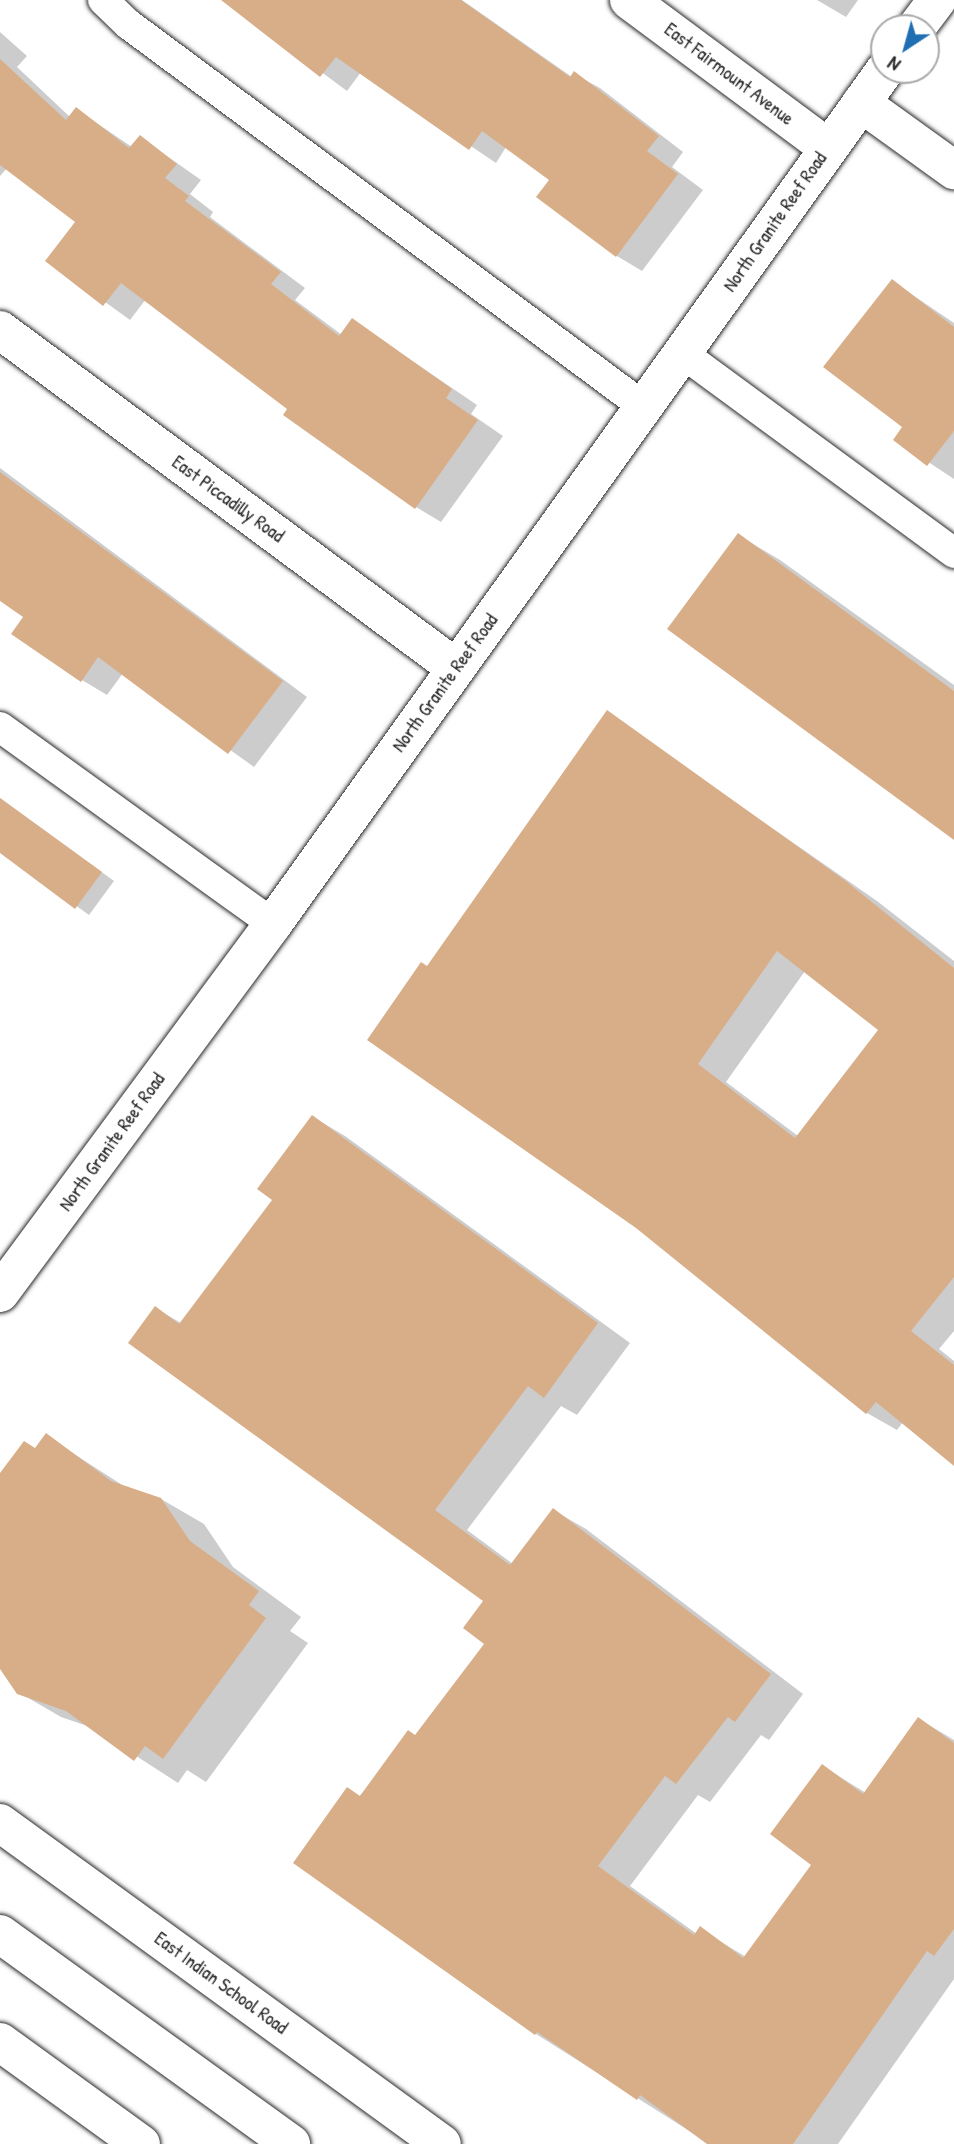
<!DOCTYPE html>
<html>
<head>
<meta charset="utf-8">
<style>
  body { margin:0 }
  #map { position:relative; width:954px; height:2144px; overflow:hidden; background:#fff; font-family:"Patrick Hand",sans-serif }
  div>[style] { position:absolute }
  .shadow>* { inset:0; background:#0003 }
  .building>* { inset:0; background:#d8ae89 }
  .roads { filter:drop-shadow(0 0 2px #2b2b2b) drop-shadow(0 0 2px #2b2b2b) }
  .service>* { height:30px; margin:-15px; padding:0 15px; transform-origin:15px; border-radius:15px; background:#fff }
  .minor>* { height:38px; margin:-19px; padding:0 19px; transform-origin:19px; border-radius:19px; background:#fff }
  .tertiary>* { height:38px; margin:-19px; padding:0 19px; transform-origin:19px; border-radius:19px; background:#fff }
  .secondary>* { height:38px; margin:-19px; padding:0 19px; transform-origin:19px; border-radius:19px; background:#fff }
  span { translate:-50% -50%; white-space:nowrap; text-align:center; line-height:1.15; -webkit-text-stroke:6px #fff; paint-order:stroke }
  .street-label { font-size:19px; color:#2b2b2b }
  .north { position:absolute; left:870px; top:14px; width:70px; height:70px; box-sizing:border-box; background:#fff; border:2px solid #aaa; border-radius:50%; rotate:216deg; font-size:19px; font-weight:700; line-height:28px; text-align:center; color:#2b2b2b }
  .north::after { content:''; display:block; margin:auto; width:24px; height:32px; background:#1f6fb2; clip-path:polygon(50% 0,100% 100%,50% 72%,0 100%) }
</style>
</head>
<body>
<div id="map">
  <div class="shadow">
    <div style="clip-path:polygon(224px 0,462px 0,572px 77px,574px 74px,600px 88px,683px 152px,672px 167px,703px 190px,642px 271px,617px 256px,552px 180px,506px 147px,496px 163px,361px 72px,347px 91px)"></div>
    <div style="clip-path:polygon(817px 0,858px 0,846px 17px)"></div>
    <div style="clip-path:polygon(0 32px,27px 56px,17px 67px,70px 117px,76px 109px,132px 147px,140px 137px,201px 180px,190px 194px,213px 212px,210px 217px,305px 288px,295px 300px,342px 335px,352px 320px,477px 405px,471px 414px,503px 436px,441px 522px,416px 507px,146px 299px,130px 320px,47px 260px,77px 222px,7px 168px,0 176px)"></div>
    <div style="clip-path:polygon(892px 281px,954px 323px,954px 479px,895px 440px,905px 427px)"></div>
    <div style="clip-path:polygon(0 468px,307px 697px,254px 767px,123px 673px,107px 695px,82px 680px,25px 616px,0 599px)"></div>
    <div style="clip-path:polygon(738px 535px,780px 560px,954px 685px,954px 838px)"></div>
    <div style="clip-path:polygon(evenodd,607px 713px,877px 901px,954px 961px,954px 1331px,939px 1349px,954px 1361px,954px 1464px,903px 1422px,897px 1430px,867px 1413px,428px 968px,607px 713px,805px 971px,881px 1029px,798px 1136px,726px 1082px,805px 971px)"></div>
    <div style="clip-path:polygon(0 798px,114px 881px,89px 915px,0 851px)"></div>
    <div style="clip-path:polygon(313px 1117px,345px 1136px,630px 1343px,577px 1415px,561px 1406px,467px 1530px,513px 1564px,553px 1510px,586px 1529px,803px 1694px,769px 1740px,761px 1735px,710px 1802px,698px 1795px,630px 1886px,697px 1934px,700px 1929px,746px 1957px,813px 1864px,822px 1766px,866px 1793px,919px 1719px,954px 1740px,954px 1979px,838px 2144px,710px 2144px,536px 2034px,295px 1863px,416px 1737px,486px 1643px,485px 1601px,155px 1308px,181px 1323px,274px 1200px)"></div>
    <div style="clip-path:polygon(46px 1436px,127px 1488px,161px 1499px,204px 1524px,233px 1567px,301px 1617px,290px 1631px,308px 1643px,206px 1782px,187px 1770px,178px 1783px,93px 1728px,61px 1717px,18px 1692px,0 1666px,0 1476px,36px 1450px)"></div>
  </div>
  <div class="building">
    <div style="clip-path:polygon(221px 0,461px 0,570px 77px,574px 71px,659px 136px,647px 151px,678px 174px,616px 257px,536px 197px,549px 180px,482px 131px,469px 150px,336px 57px,320px 77px)"></div>
    <div style="clip-path:polygon(0 59px,66px 120px,76px 107px,129px 148px,140px 135px,177px 164px,165px 178px,189px 196px,185px 201px,281px 272px,271px 284px,339px 336px,352px 318px,452px 389px,446px 398px,478px 420px,415px 509px,283px 415px,287px 409px,121px 283px,103px 306px,45px 261px,75px 222px,0 165px)"></div>
    <div style="clip-path:polygon(892px 279px,954px 327px,954px 431px,927px 466px,893px 440px,902px 427px,823px 367px)"></div>
    <div style="clip-path:polygon(0 472px,283px 681px,228px 754px,98px 657px,81px 682px,11px 634px,23px 617px,0 601px)"></div>
    <div style="clip-path:polygon(738px 533px,954px 691px,954px 840px,667px 629px)"></div>
    <div style="clip-path:polygon(evenodd,607px 710px,847px 882px,954px 968px,954px 1277px,911px 1331px,954px 1365px,954px 1466px,876px 1402px,866px 1414px,636px 1228px,367px 1040px,421px 962px,427px 966px,607px 710px,777px 951px,878px 1030px,795px 1138px,698px 1064px,777px 951px)"></div>
    <div style="clip-path:polygon(0 798px,102px 872px,75px 909px,0 853px)"></div>
    <div style="clip-path:polygon(312px 1115px,598px 1323px,544px 1398px,528px 1386px,435px 1510px,510px 1565px,553px 1508px,771px 1674px,735px 1722px,728px 1717px,676px 1784px,665px 1776px,598px 1866px,694px 1935px,700px 1926px,743px 1958px,811px 1865px,770px 1834px,822px 1764px,863px 1794px,918px 1717px,954px 1743px,954px 1929px,934px 1956px,927px 1951px,793px 2144px,707px 2144px,640px 2095px,637px 2100px,537px 2032px,535px 2035px,293px 1863px,347px 1787px,360px 1796px,408px 1730px,415px 1735px,484px 1644px,463px 1628px,483px 1601px,128px 1343px,155px 1306px,179px 1324px,272px 1200px,257px 1189px)"></div>
    <div style="clip-path:polygon(46px 1433px,111px 1481px,161px 1498px,190px 1541px,259px 1591px,249px 1605px,266px 1618px,163px 1759px,145px 1746px,134px 1761px,66px 1711px,17px 1694px,0 1669px,0 1473px,24px 1441px,35px 1448px)"></div>
  </div>
  <div class="roads">
    <div class="service">
      <div style="left:103px;top:0;width:35px;rotate:44deg"></div>
      <div style="left:128px;top:24px;width:643px;rotate:36.58deg"></div>
      <div style="left:682px;top:353px;width:338px;rotate:36.3deg"></div>
      <div style="left:0;top:727px;width:337px;rotate:35.8deg"></div>
    </div>
    <div class="minor">
      <div style="left:629px;top:0;width:248px;rotate:36.6deg"></div>
      <div style="left:861px;top:103px;width:115px;rotate:35.8deg"></div>
      <div style="left:0;top:330px;width:568px;rotate:36.55deg"></div>
      <div style="left:0;top:2042px;width:174px;rotate:35.9deg"></div>
    </div>
    <div class="tertiary">
      <div style="left:916px;top:28px;width:35px;rotate:-53deg"></div>
      <div style="left:0;top:1293px;width:459px;rotate:-53.5deg"></div>
      <div style="left:273px;top:924px;width:1051px;rotate:-54.37deg"></div>
    </div>
    <div class="secondary">
      <div style="left:0;top:1823px;width:546px;rotate:35.99deg"></div>
      <div style="left:0;top:1934px;width:359px;rotate:35.8deg"></div>
    </div>
  </div>
  <div class="street-label">
    <span style="left:729px;top:74px;rotate:37deg">East Fairmount Avenue</span>
    <span style="left:775px;top:222px;rotate:-55deg">North Granite Reef Road</span>
    <span style="left:228px;top:499px;rotate:36deg">East Piccadilly Road</span>
    <span style="left:445px;top:683px;rotate:-54deg">North Granite Reef Road</span>
    <span style="left:112px;top:1142px;rotate:-54deg">North Granite Reef Road</span>
    <span style="left:221px;top:1983px;rotate:36deg">East Indian School Road</span>
  </div>
  <div class="north">N</div>
</div>
</body>
</html>
